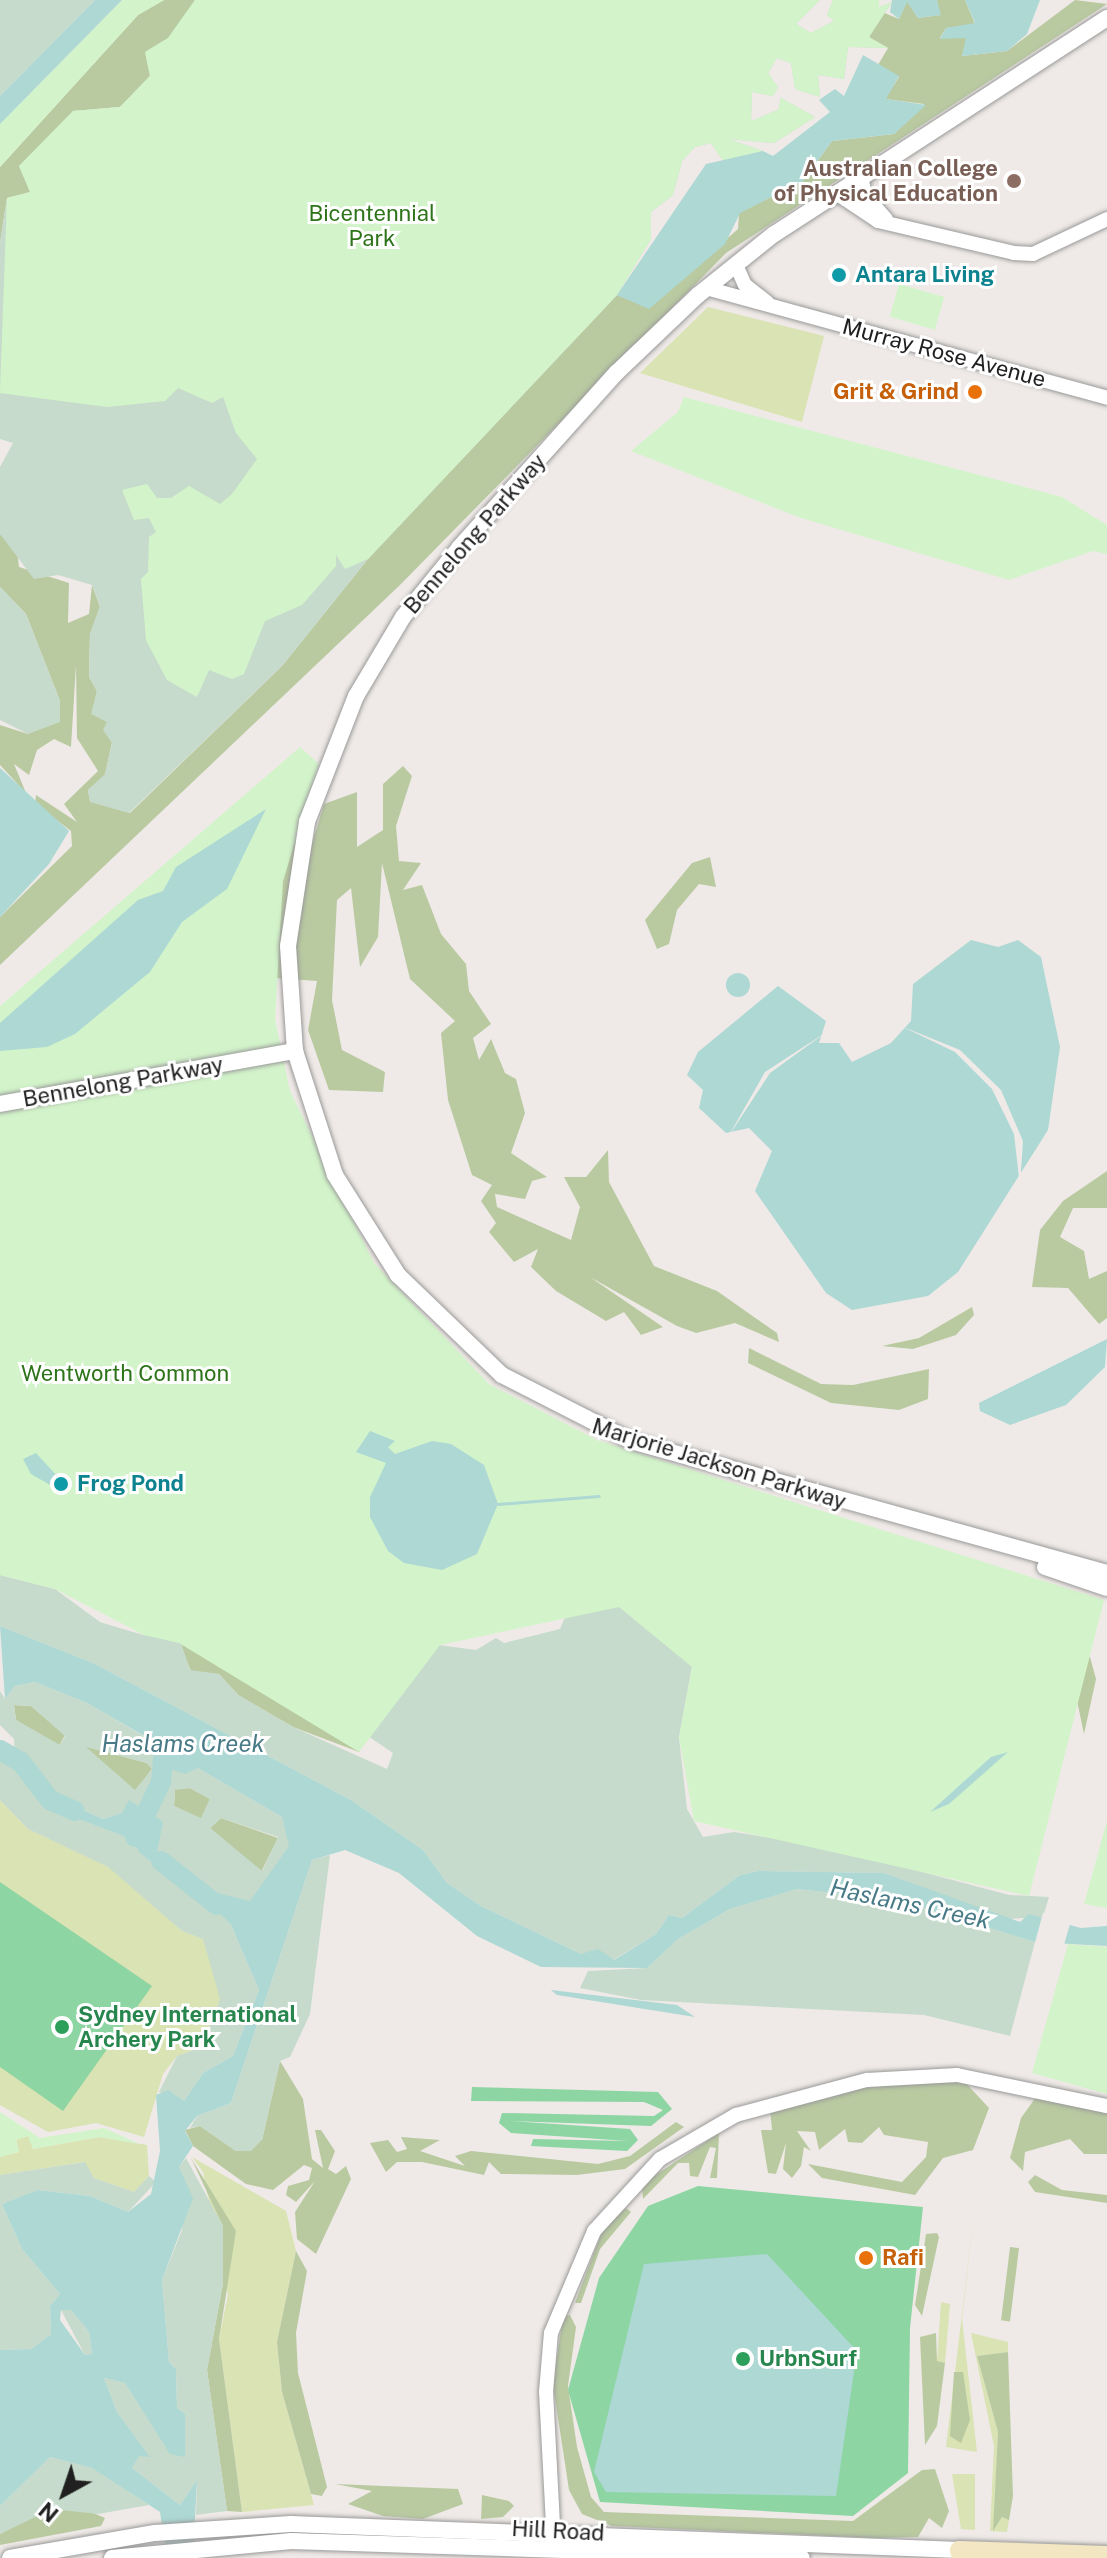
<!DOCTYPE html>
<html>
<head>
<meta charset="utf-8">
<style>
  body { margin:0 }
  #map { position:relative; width:1107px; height:2558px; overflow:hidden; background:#efeae7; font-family:"Public Sans",sans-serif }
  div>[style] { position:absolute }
  .grass>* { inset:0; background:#d9e3b3 }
  .forest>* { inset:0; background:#b9caa1; transform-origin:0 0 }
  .wetland>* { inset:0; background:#c6dbcb }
  .park>* { inset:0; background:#d3f4ca; transform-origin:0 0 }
  .pitch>* { inset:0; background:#8ed5a4 }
  .water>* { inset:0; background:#add8d4 }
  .round { border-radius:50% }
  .pier>* { inset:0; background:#efeae7 }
  .stream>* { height:3px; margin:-1.5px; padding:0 1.5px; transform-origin:1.5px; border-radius:1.5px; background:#add8d4 }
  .river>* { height:20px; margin:-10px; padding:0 10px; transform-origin:10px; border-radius:10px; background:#add8d4 }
  .roads { filter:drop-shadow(0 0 2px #9a9a9a) drop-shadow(0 0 2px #9a9a9a) }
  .minor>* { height:14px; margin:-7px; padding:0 7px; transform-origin:7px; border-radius:7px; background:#fff }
  .tertiary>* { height:16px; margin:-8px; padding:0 8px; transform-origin:8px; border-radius:8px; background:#fff }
  .secondary>* { height:18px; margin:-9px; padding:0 9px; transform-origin:9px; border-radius:9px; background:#f3e6c2 }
  .dots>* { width:22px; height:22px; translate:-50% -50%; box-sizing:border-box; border:4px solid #fff; border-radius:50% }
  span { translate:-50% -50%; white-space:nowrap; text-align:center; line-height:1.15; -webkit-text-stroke:6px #fff; paint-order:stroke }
  .education-label { font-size:22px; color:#785e54; font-weight:700 }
  .right { translate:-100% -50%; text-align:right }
  .park-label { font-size:22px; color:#2d7319 }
  .culture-label { font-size:22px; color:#0d838f; font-weight:700 }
  .left { translate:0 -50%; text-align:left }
  .street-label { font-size:22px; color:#202020 }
  .food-label { font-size:22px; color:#c56008; font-weight:700 }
  .leisure-label { font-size:22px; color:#27864d; font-weight:700 }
  .water-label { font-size:24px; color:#487b87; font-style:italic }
  .north { position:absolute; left:24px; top:2454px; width:80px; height:80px; -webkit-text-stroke:6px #fff; paint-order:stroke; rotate:220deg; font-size:22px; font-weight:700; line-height:32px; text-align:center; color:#202020 }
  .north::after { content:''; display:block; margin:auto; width:28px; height:36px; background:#202020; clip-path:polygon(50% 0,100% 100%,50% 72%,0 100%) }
</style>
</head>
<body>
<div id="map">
  <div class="grass">
    <div style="clip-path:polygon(708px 307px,824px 336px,802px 422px,640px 373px)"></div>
    <div style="clip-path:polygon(0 1800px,28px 1829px,109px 1867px,182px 1931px,203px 1939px,221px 1998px,201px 2047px,177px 2056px,163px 2074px,144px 2137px,96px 2123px,48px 2132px,0 2105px)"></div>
    <div style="clip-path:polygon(29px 2136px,33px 2149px,99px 2137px,147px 2145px,149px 2176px,134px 2192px,94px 2178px,84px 2162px,0 2175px,0 2157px,19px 2152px,16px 2139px)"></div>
    <div style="clip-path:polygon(192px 2157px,286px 2211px,296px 2251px,277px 2342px,282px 2392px,314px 2505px,242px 2512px,219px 2339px,228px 2295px,203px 2172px)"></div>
    <div style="clip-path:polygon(974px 2214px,962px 2319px,977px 2452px,946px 2447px)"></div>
    <div style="clip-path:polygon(941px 2302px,950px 2304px,945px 2363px,937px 2362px)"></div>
    <div style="clip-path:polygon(971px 2333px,1008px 2342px,1008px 2352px,977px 2356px,998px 2432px,994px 2529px,1002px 2517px,1009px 2519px,1013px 2496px,1007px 2532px,990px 2531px,994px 2446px)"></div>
    <div style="clip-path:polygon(952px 2474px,975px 2474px,975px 2530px,961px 2529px)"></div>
  </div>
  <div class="forest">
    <div style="clip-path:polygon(164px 0,195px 0,150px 76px,120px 107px,73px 111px,31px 192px,7px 198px,0 243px,0 167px,138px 15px)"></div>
    <div style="clip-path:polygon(937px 0,965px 0,975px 24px,946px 28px,940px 38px,967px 37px,962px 56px,1007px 51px,1075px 0,1107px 4px,726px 253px,400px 585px,0 965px,0 917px,72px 846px,71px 831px,35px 804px,36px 795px,77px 822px,64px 804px,98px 771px,77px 738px,76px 665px,71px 747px,54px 739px,37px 750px,29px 775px,14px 764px,26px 793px,0 765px,0 725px,28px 734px,60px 701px,26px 614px,0 587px,0 534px,17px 550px,19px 567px,69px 583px,68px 623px,89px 614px,92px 585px,100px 607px,90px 634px,89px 677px,97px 691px,92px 713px,107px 722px,112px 742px,105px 775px,88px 790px,90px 801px,130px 813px,282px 666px,368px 559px,617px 295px,649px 308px,738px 229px,739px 213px,803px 181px,832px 141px,894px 134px,924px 104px,885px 99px,899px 77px,878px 65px,888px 48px,869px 38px,880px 11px,899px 19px,907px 1px,918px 18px,940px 15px)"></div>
    <div style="clip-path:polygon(403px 766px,412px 776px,396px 826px,399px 861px,421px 863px,403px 890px,422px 885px,441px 934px,466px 964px,469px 991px,491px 1024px,473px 1038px,479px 1060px,491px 1039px,505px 1073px,516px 1079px,525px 1113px,511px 1153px,547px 1177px,532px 1181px,525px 1199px,495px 1194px,497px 1207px,571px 1240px,580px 1207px,564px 1177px,586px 1177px,608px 1150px,609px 1182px,654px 1266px,717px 1291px,777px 1333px,779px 1342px,735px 1323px,696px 1333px,677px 1326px,590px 1277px,663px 1327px,641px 1335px,624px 1312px,606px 1321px,556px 1291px,531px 1267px,538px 1249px,514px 1262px,489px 1232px,496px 1223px,481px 1201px,492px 1185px,472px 1175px,448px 1100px,441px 1033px,455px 1021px,410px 979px,382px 863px,378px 937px,360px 967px,351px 888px,337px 900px,332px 1000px,342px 1050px,385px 1072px,383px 1092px,329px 1090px,308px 1030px,317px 981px,275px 978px,278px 827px,311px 847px,324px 804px,357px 792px,357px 847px,383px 830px,383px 784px)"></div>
    <div style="clip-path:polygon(710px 857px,716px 887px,699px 884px,677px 910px,669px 944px,657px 949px,645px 920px,692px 863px)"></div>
    <div style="clip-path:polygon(1107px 1171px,1107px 1208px,1073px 1208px,1060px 1237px,1084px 1251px,1089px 1279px,1107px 1271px,1107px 1318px,1099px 1324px,1068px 1288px,1032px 1287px,1040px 1230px,1063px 1201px)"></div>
    <div style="clip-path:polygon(972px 1307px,974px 1315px,956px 1335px,913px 1349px,882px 1346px,919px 1338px)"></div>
    <div style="clip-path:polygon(749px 1348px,821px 1384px,853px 1385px,929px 1369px,928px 1399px,899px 1410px,831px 1403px,748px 1363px)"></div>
    <div style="clip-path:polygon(179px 1643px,368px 1736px,359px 1752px,293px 1727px,238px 1695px,219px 1674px,191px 1671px)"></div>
    <div style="clip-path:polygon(1067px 1653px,1090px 1657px,1096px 1679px,1084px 1734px)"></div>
    <div style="clip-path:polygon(14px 1705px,31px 1706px,65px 1735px,59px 1746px,16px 1720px)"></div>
    <div style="clip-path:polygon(84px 1746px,147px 1763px,152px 1769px,135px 1791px)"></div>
    <div style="clip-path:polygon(190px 1788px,210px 1799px,201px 1819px,174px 1806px,175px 1789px)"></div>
    <div style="clip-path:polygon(221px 1818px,278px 1838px,261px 1872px,210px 1828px)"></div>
    <div style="clip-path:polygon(280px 2061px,303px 2099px,312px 2159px,323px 2168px,315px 2130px,321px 2130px,335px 2151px,328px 2169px,336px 2174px,346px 2166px,351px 2179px,316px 2254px,297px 2239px,295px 2212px,315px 2181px,296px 2202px,286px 2195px,288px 2186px,309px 2180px,312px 2168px,304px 2165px,273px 2190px,246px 2184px,193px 2146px,185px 2130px,200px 2126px,236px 2151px,262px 2140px)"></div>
    <div style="clip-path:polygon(963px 2080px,989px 2108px,973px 2150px,943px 2158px,915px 2195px,822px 2178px,808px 2164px,902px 2182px,926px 2157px,928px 2142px,884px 2135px,879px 2127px,862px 2143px,848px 2142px,845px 2129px,819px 2150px,815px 2132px,797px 2131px,811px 2151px,804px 2147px,801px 2166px,792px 2178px,783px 2169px,786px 2143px,776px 2174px,768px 2173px,761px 2130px,772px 2130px,770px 2108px,860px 2088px)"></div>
    <div style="clip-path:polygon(1062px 2096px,1107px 2114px,1107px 2154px,1084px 2154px,1070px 2139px,1025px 2152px,1023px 2171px,1010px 2158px,1021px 2118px,1036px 2097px)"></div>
    <div style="clip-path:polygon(676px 2122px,684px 2127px,625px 2169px,577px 2175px,501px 2174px,489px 2162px,484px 2175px,422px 2162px,397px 2162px,386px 2172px,370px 2143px,388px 2140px,397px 2152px,407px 2149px,401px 2137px,440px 2140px,420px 2151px,465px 2166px,455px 2156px,471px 2151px,598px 2164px,630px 2156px)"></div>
    <div style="clip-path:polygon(719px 2133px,717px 2178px,710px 2178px,716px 2148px,710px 2147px,698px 2177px,690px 2176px,689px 2163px,678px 2163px,643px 2199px,642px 2184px)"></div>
    <div style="clip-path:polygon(191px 2158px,236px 2231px,219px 2339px,242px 2512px,227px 2511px,207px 2370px,223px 2283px,223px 2226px)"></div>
    <div style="clip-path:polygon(1035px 2175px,1062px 2190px,1107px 2195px,1107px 2203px,1035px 2192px,1028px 2182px)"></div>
    <div style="clip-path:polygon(626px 2208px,631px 2212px,600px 2249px,581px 2303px,575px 2303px,603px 2229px)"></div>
    <div style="clip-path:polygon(937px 2233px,939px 2237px,922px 2316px,915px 2305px,926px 2234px)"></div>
    <div style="left:1019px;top:2248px;width:74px;height:9px;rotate:97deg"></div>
    <div style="clip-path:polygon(296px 2251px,307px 2271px,296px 2333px,298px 2373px,327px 2487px,322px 2496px,311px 2494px,282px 2392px,277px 2342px)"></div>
    <div style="clip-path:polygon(570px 2315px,576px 2327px,568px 2386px,577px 2447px,591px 2497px,604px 2512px,853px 2521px,922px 2470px,935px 2469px,949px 2511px,942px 2528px,929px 2518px,918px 2537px,875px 2538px,612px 2526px,582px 2514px,569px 2490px,553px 2385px,563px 2316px)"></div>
    <div style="clip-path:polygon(936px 2333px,937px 2361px,945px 2363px,937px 2426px,925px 2445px,920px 2337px)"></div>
    <div style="clip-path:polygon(1008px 2352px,1013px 2496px,1009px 2520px,1002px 2517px,993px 2531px,998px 2432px,977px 2356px)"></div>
    <div style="clip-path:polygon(954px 2372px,963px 2372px,970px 2420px,961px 2443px,950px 2436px)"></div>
    <div style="clip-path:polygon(335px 2484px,458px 2489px,463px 2504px,423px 2519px,383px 2516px,348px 2504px,372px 2491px)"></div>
    <div style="clip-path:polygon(482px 2495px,509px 2501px,514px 2506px,503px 2517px,481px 2519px)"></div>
    <div style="clip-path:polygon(77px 2506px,105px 2518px,101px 2526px,0 2545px,0 2534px,30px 2517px)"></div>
  </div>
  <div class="wetland">
    <div style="clip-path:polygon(0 0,95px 0,0 96px)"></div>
    <div style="clip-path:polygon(195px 0,820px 0,796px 24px,811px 33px,834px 21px,827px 15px,833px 0,879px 0,879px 7px,892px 2px,869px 37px,888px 48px,848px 47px,844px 79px,818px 75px,820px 97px,795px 89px,791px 63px,777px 58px,768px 73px,778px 87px,773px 96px,752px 92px,751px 121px,778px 110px,781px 98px,815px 117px,774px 143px,728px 139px,763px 151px,723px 161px,711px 143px,695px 147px,682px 161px,673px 195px,651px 212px,651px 239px,617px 295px,368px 559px,282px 666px,129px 813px,90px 802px,88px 790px,105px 774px,112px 743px,103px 730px,107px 722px,91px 714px,97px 691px,89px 677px,90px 634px,100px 606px,92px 585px,58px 575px,34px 579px,0 534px,0 467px,13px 443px,0 439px,0 243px,7px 198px,30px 192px,19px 166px,73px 111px,120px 107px,150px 76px,145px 52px,168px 38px)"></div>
    <div style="clip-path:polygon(0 587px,26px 614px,60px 701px,60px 722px,28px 734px,0 720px)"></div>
    <div style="clip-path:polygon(0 1575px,55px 1589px,100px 1622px,143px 1635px,165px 1594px,190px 1670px,219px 1674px,238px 1695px,293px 1727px,387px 1769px,393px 1753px,368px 1736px,409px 1641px,476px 1650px,496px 1638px,504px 1643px,560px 1629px,566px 1615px,619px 1606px,694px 1655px,679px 1738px,687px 1809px,703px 1837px,734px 1832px,828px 1847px,1009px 1895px,1049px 1897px,1043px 1917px,1007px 1919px,884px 1873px,758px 1871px,740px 1875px,682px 1918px,669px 1915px,656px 1934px,613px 1960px,581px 1954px,481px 1906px,447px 1883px,423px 1850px,351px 1800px,93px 1663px,0 1626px)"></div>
    <div style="clip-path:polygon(evenodd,35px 1682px,87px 1703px,282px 1817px,290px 1846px,250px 1902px,198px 1889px,231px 1925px,259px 1990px,233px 2056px,203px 2073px,184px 2101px,159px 2092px,177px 2056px,202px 2047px,220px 1999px,203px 1939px,182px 1931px,108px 1867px,28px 1829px,0 1800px,0 1756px,15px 1761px,14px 1739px,0 1725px,0 1691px,5px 1699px,15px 1686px,35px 1682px,14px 1705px,31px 1706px,65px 1736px,60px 1745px,16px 1720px,14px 1705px,35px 1682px,86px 1747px,147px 1763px,152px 1769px,135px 1790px,86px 1747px,35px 1682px,190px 1788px,210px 1799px,201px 1818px,174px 1806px,175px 1790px,190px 1788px,35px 1682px,56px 1798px,103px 1819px,123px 1813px,162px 1822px,157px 1852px,185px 1875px,135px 1840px,55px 1810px,56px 1798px,35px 1682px,221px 1818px,278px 1837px,262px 1871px,210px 1828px,221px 1818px)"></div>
    <div style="clip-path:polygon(330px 1855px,310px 2014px,290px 2057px,280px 2061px,262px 2140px,251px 2151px,236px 2151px,200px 2126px,190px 2128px,197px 2116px,231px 2103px,312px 1860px)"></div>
    <div style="clip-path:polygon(797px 1889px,898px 1900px,1035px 1942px,1010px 2036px,924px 2015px,641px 2000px,580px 1988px,588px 1971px,647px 1968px,678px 1939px,730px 1909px)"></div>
    <div style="clip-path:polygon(186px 2158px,223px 2226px,223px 2283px,207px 2370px,227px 2511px,196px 2515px,197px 2480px,180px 2505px,132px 2468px,139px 2455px,149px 2456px,117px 2412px,104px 2378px,125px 2383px,170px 2453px,182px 2445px,185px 2414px,177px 2408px,176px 2369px,169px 2362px,162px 2280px,182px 2230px,179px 2167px)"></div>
    <div style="clip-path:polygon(85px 2162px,94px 2178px,134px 2192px,149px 2176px,156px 2182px,128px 2212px,90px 2196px,39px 2190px,2px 2204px,22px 2249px,60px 2294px,50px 2306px,51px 2334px,31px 2349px,0 2350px,0 2175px)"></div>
    <div style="clip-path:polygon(61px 2310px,71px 2310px,89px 2332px,92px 2354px,85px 2355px)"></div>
    <div style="clip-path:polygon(50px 2457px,93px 2468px,149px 2505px,98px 2514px,52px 2509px,0 2534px,0 2506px)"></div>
  </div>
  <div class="park">
    <div style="clip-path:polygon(122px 0,164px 0,138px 15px,0 167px,0 124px)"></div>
    <div style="clip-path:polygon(195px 0,820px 0,796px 24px,811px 33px,834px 21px,827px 15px,833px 0,879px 0,879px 7px,892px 2px,869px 37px,888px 48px,848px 47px,844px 79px,818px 75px,820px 97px,795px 89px,791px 63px,777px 58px,768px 73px,778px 87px,773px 96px,752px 92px,751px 121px,778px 110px,781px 98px,815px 117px,774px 143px,728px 139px,763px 151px,723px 161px,711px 143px,695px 147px,682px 161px,673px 195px,651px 212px,651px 239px,617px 295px,368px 559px,345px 569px,336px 555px,336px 566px,302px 605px,265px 621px,244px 674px,232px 679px,209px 670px,197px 697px,167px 680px,146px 640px,141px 579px,148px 572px,149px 537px,156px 532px,149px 518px,134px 520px,122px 490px,147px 484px,157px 498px,171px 498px,189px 486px,220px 504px,232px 494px,257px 459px,236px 433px,223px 397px,212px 403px,178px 388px,165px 401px,107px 407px,0 393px,7px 198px,30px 192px,19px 166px,73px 111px,120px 107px,150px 76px,145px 52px,168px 38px)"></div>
    <div style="left:899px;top:284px;width:47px;height:34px;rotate:16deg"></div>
    <div style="clip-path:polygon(684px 397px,1062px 497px,1107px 525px,1107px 554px,1093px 551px,1009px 580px,798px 517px,631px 451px,678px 412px)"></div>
    <div style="clip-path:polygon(300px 747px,319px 764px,283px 881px,275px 1019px,290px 1091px,374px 1263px,489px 1384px,597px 1440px,1104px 1600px,1029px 1896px,694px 1821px,679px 1737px,692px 1667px,619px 1607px,440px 1645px,359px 1752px,179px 1643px,144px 1635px,55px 1589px,0 1575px,0 1006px)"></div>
    <div style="clip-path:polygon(1107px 1821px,1107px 1908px,1084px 1904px)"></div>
    <div style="clip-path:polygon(1068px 1944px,1107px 1947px,1107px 2094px,1032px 2073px)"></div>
    <div style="clip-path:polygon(0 2112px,40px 2138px,104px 2128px,139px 2144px,99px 2137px,33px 2149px,28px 2136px,16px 2140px,19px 2152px,0 2157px)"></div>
  </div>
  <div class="pitch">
    <div style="clip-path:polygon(0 1882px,152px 1986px,63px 2111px,0 2067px)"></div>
    <div style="clip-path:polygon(472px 2087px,658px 2092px,672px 2109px,651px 2126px,510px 2121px,630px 2129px,638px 2140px,627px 2151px,531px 2146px,533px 2139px,628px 2141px,511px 2133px,499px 2123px,502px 2113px,654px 2116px,663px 2110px,644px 2102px,471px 2101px)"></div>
    <div style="clip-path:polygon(698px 2186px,923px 2207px,910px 2328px,908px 2473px,853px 2516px,600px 2502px,568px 2390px,599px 2278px,648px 2206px)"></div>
  </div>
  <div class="water">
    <div style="clip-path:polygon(95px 0,122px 0,0 124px,0 96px)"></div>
    <div style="clip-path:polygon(892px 0,937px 0,941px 15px,918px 18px,907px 2px,899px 19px,890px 12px)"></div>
    <div style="clip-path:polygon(965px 0,1040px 0,1027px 34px,1007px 51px,962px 56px,966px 38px,940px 39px,946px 28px,975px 23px)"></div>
    <div style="clip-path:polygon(863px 55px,899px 76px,886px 99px,926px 105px,894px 134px,832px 141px,803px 181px,740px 213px,725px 244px,649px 309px,617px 295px,706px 164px,763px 151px,773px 156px,830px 112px,819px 100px,835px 89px,844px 96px)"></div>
    <div style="clip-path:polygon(0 768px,69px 831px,49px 864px,0 917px)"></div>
    <div style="clip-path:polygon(266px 809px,227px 889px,182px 922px,150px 972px,75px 1034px,47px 1047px,0 1051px,0 1023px,138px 900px,163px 891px,176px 867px)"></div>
    <div style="clip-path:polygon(971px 940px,998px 947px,1018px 940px,1041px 957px,1060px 1047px,1048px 1130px,958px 1272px,928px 1296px,852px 1310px,826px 1293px,755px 1191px,772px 1151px,749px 1128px,726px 1133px,699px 1108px,703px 1090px,687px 1075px,698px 1052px,778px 986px,826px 1021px,819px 1043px,839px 1043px,852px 1062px,891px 1043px,911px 1021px,913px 984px)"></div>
    <div class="round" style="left:726px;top:973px;width:24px;height:24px"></div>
    <div style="clip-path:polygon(1107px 1339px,1105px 1367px,1066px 1405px,1010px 1425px,980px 1411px,979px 1403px)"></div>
    <div style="clip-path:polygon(370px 1431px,395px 1441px,388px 1447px,395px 1454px,432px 1441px,451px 1444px,484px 1465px,498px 1504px,477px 1554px,442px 1570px,404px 1563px,388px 1551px,370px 1517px,370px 1497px,386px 1463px,356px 1452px)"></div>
    <div style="clip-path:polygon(36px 1453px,58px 1477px,59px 1490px,31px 1474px,23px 1459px)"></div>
    <div style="clip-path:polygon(evenodd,0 1626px,93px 1663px,351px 1800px,423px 1850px,447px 1883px,481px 1906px,581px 1954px,598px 1949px,614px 1960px,656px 1934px,669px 1915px,682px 1918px,740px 1875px,758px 1871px,884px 1873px,1020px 1922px,1029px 1914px,1081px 1928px,1107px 1926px,1107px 1946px,1035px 1942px,898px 1900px,797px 1889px,730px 1909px,678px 1939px,647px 1968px,541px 1967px,477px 1936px,399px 1873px,345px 1850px,312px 1860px,231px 2103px,197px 2116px,185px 2131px,193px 2146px,179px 2167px,193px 2198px,162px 2280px,169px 2362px,176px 2369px,177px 2408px,185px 2414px,185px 2457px,170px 2454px,125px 2383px,104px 2378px,117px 2412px,150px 2457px,139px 2456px,132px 2468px,180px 2505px,197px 2480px,193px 2558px,167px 2558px,160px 2512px,92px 2468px,50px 2457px,0 2506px,0 2350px,31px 2349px,51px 2334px,50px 2306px,60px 2294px,22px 2249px,2px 2204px,38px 2190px,90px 2196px,128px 2212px,151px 2194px,160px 2151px,156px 2095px,168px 2090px,184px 2101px,203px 2073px,233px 2056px,259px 1990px,231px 1925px,196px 1888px,250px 1901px,289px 1846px,282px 1817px,198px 1768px,185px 1774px,164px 1767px,146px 1737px,87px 1703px,35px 1682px,15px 1686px,5px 1699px,0 1626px,61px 2310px,71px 2310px,89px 2332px,92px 2354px,85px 2355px,60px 2320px,61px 2310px)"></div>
    <div style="clip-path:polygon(1008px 1752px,949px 1804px,930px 1812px,991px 1757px)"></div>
    <div style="clip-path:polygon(56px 1798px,103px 1819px,122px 1813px,129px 1800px,163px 1822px,157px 1852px,186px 1876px,169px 1876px,139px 1852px,134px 1840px,55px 1810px,50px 1800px)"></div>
    <div style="clip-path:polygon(551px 1990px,677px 2005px,695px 2017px,557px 1995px)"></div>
    <div style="clip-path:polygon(767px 2254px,857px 2351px,836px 2496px,606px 2492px,594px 2472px,644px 2264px)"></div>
  </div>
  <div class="pier">
    <div style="clip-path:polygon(901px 1026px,960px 1050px,1001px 1090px,1023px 1141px,1020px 1187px,1014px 1134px,992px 1089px,955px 1052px)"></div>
    <div style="clip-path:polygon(828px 1031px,770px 1073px,728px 1137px,765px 1072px)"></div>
    <div style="clip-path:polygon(1043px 1913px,1071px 1921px,1063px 1948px,1034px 1946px)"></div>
  </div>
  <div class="stream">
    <div style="left:498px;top:1504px;width:101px;rotate:-4.5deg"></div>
  </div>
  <div class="river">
    <div style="left:0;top:1750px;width:24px;rotate:30deg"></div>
    <div style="left:21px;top:1762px;width:48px;rotate:52.7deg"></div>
    <div style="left:50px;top:1800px;width:27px;rotate:24deg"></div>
    <div style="left:135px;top:1837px;width:61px;rotate:-64.7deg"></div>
    <div style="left:161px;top:1782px;width:38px;rotate:-85deg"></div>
    <div style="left:161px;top:1861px;width:71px;rotate:38.2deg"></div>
  </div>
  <div class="roads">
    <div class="minor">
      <div style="left:861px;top:177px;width:18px;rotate:77deg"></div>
      <div style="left:865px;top:195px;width:32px;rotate:49deg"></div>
      <div style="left:836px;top:193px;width:50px;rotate:33.7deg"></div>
      <div style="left:878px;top:221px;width:140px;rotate:13.2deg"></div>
      <div style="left:1014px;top:253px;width:19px;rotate:3deg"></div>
      <div style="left:1033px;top:254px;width:82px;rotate:-25.3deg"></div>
      <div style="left:736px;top:265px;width:22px;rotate:66deg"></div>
      <div style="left:745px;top:285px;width:28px;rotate:38deg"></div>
      <div style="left:706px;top:288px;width:416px;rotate:15.3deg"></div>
      <div style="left:554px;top:2544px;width:152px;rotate:-93deg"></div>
      <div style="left:546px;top:2392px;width:59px;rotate:-85.2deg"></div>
      <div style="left:551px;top:2333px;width:111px;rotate:-67.1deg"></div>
      <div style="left:594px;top:2231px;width:98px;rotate:-47.5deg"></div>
      <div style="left:660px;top:2159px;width:88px;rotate:-30.1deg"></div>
      <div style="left:736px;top:2115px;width:136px;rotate:-15deg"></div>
      <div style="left:867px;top:2080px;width:90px;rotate:-3.2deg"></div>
      <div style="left:957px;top:2075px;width:153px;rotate:11.7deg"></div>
    </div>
    <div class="tertiary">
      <div style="left:1107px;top:18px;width:397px;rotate:147deg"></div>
      <div style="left:774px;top:234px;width:97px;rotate:141.2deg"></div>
      <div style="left:698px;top:295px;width:113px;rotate:136.4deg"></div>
      <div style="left:616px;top:373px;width:234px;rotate:131.9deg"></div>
      <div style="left:460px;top:547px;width:90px;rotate:129.2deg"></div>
      <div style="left:403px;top:617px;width:92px;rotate:120.7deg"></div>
      <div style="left:356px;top:696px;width:135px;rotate:111.3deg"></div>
      <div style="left:307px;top:822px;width:125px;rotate:98.7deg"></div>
      <div style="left:288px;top:946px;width:105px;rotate:86.2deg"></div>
      <div style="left:295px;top:1051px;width:130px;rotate:72.1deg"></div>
      <div style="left:335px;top:1175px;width:118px;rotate:57.8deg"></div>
      <div style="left:398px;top:1275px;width:144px;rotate:43.9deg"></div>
      <div style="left:502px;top:1375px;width:145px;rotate:27.1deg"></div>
      <div style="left:631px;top:1441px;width:494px;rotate:15.5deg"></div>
      <div style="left:0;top:1104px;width:300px;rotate:-10.2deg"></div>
      <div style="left:1045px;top:1567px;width:65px;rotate:18.7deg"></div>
      <div style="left:10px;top:2558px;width:147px;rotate:-9.8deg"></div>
      <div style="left:155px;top:2533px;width:136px;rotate:-3.8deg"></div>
      <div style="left:291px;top:2524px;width:669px;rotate:2.23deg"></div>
      <div style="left:112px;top:2558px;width:180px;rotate:-5.4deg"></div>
      <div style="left:291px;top:2541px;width:511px;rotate:1.91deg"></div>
    </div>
    <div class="secondary">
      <div style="left:961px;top:2558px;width:8px;rotate:-104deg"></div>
      <div style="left:959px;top:2550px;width:148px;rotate:1.9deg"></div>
    </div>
  </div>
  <div class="dots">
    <div style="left:1014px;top:181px;background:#8d6e63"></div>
    <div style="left:839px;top:275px;background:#0f9aa8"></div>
    <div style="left:975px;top:392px;background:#e8710a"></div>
    <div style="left:61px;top:1484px;background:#0f9aa8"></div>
    <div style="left:62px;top:2027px;background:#2e9e5b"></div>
    <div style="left:866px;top:2258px;background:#e8710a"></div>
    <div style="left:743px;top:2359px;background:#2e9e5b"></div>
  </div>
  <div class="education-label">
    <span class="right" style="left:998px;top:181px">Australian College<br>of Physical Education</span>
  </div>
  <div class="park-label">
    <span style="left:372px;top:226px">Bicentennial<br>Park</span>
    <span style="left:125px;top:1374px">Wentworth Common</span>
  </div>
  <div class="culture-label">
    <span class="left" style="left:855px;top:275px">Antara Living</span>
    <span class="left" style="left:77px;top:1484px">Frog Pond</span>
  </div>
  <div class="street-label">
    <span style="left:944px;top:353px;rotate:15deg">Murray Rose Avenue</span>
    <span style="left:475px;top:534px;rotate:-49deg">Bennelong Parkway</span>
    <span style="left:123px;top:1082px;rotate:-10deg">Bennelong Parkway</span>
    <span style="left:719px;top:1464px;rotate:17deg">Marjorie Jackson Parkway</span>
    <span style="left:558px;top:2531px;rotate:3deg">Hill Road</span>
  </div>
  <div class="food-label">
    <span class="right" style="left:959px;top:392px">Grit &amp; Grind</span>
    <span class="left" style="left:882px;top:2258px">Rafi</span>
  </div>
  <div class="leisure-label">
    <span class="left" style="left:78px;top:2027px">Sydney International<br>Archery Park</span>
    <span class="left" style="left:759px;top:2359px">UrbnSurf</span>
  </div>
  <div class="water-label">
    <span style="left:183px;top:1744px">Haslams Creek</span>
    <span style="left:910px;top:1904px;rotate:12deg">Haslams Creek</span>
  </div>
  <div class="north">N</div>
</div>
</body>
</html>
